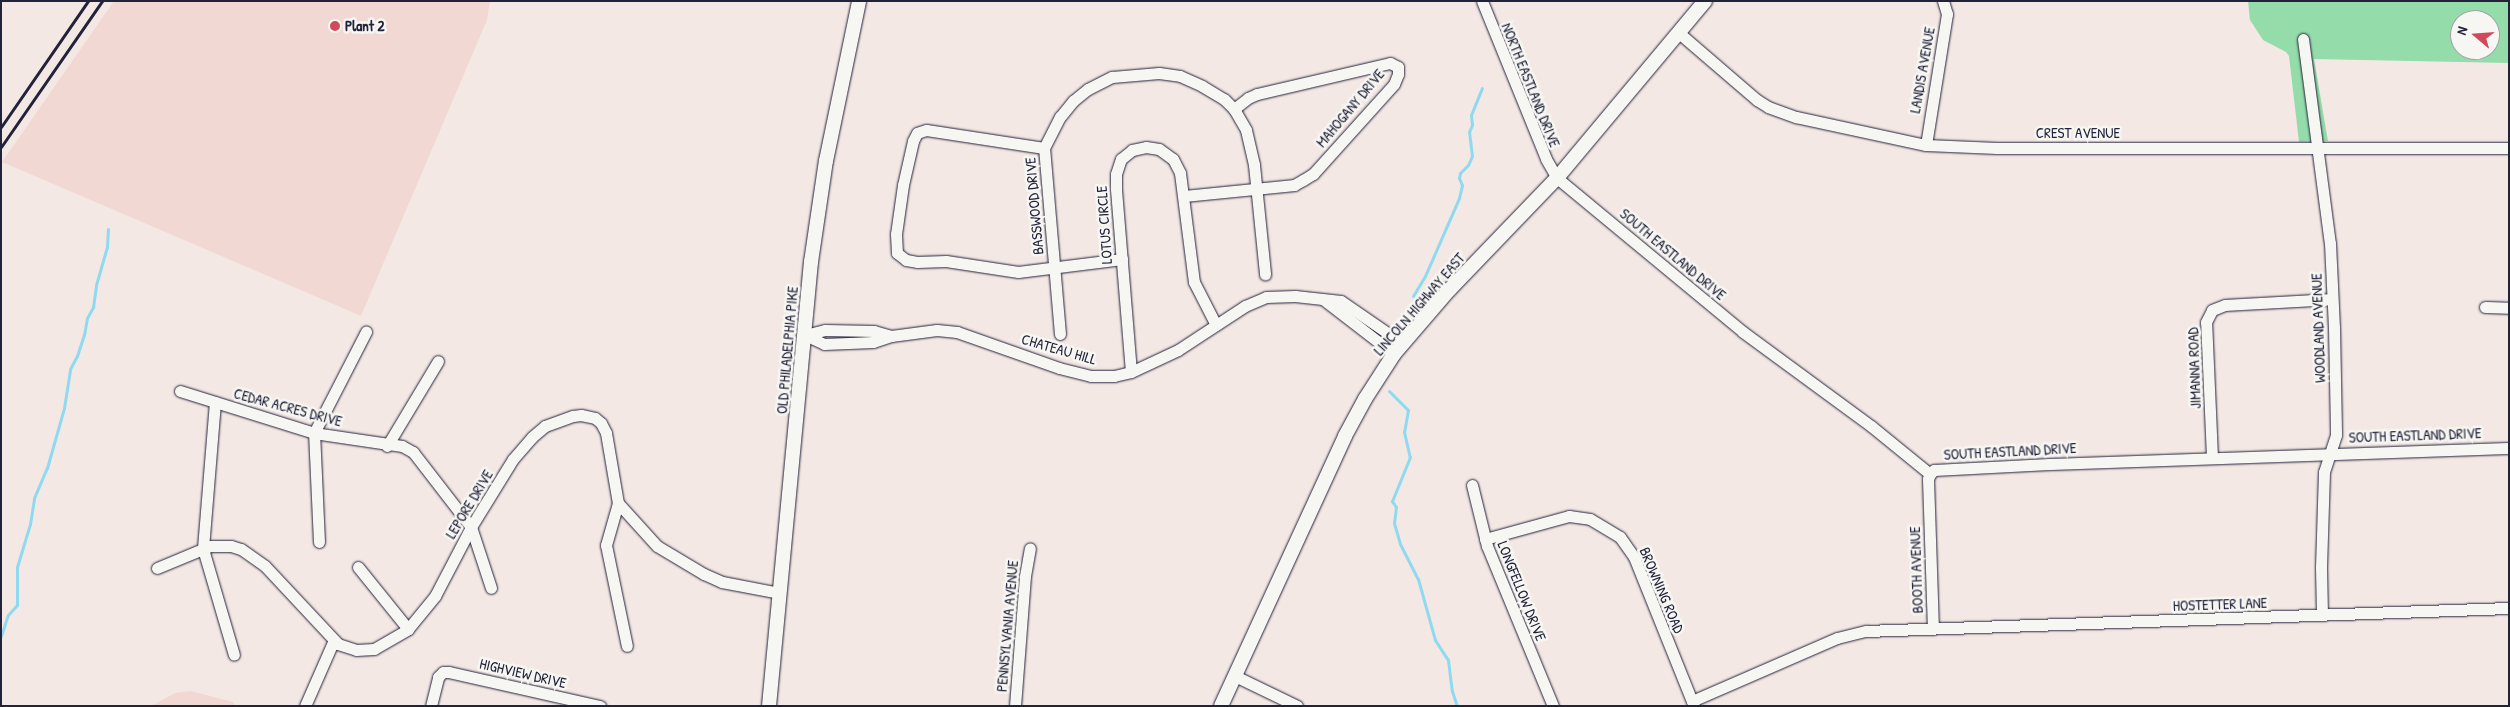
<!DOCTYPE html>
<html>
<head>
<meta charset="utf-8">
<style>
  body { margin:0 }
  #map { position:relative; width:2510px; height:707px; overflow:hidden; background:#f4e8e4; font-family:"Patrick Hand",sans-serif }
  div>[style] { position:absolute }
  .built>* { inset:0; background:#f2d8d3 }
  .green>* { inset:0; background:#95dcab }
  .stream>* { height:3px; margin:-1.5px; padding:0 1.5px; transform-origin:1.5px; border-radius:1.5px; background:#8fdaf0 }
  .roads { filter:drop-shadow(0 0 1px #22223b) drop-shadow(0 0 1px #22223b) }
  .minor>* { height:11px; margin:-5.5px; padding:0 5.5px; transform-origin:5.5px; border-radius:5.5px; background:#f6f6f2 }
  .major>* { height:14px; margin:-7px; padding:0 7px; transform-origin:7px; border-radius:7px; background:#f6f6f2 }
  .rail>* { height:3px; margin:-1.5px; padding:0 1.5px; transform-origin:1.5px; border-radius:1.5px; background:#22223b }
  .dots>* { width:14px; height:14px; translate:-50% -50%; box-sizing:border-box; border:2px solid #f6f6f2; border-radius:50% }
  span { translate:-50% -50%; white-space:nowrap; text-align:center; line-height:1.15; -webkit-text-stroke:5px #f6f6f2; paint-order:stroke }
  .poi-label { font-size:15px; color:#22223b; font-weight:700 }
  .left { translate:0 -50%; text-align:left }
  .street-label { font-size:15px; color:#22223b }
  .frame { position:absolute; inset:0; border:2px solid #22223b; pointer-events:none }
  .north { position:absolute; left:2450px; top:10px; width:50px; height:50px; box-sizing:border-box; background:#f6f6f2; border:1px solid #a1a1a9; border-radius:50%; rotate:288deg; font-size:14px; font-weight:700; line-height:20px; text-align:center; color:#22223b }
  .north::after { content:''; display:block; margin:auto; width:18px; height:22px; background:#d1495b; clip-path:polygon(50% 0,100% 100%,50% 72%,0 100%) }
</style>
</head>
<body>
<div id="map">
  <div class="built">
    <div style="clip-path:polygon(114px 1px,490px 1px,487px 20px,361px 316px,2px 162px)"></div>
    <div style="clip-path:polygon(191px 691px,233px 702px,235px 706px,151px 706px,175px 693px)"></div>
  </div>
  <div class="green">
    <div style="clip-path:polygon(evenodd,2248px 1px,2509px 1px,2509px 63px,2314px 59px,2328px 141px,2299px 142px,2289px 56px,2286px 52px,2263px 40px,2250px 20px,2248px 1px,2460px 20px,2490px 20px,2490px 50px,2460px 50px,2460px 20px)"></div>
  </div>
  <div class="stream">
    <div style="left:1413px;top:296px;width:23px;rotate:-59deg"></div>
    <div style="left:1425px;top:276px;width:85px;rotate:-66.4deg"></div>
    <div style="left:1459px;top:198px;width:13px;rotate:-77deg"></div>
    <div style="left:1462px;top:185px;width:8px;rotate:-113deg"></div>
    <div style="left:1459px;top:178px;width:5px;rotate:-79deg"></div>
    <div style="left:1460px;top:173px;width:11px;rotate:-45deg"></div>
    <div style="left:1468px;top:165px;width:10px;rotate:-66deg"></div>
    <div style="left:1472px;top:156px;width:24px;rotate:-97deg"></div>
    <div style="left:1469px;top:132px;width:8px;rotate:-67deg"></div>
    <div style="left:1472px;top:125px;width:10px;rotate:-96deg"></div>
    <div style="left:1471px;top:115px;width:29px;rotate:-68deg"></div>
    <div style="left:1389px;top:391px;width:27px;rotate:45deg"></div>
    <div style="left:1408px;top:410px;width:22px;rotate:100deg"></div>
    <div style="left:1404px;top:432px;width:26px;rotate:77deg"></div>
    <div style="left:1410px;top:457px;width:48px;rotate:112.2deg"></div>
    <div style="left:1392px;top:501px;width:7px;rotate:56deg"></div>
    <div style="left:1396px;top:507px;width:16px;rotate:97deg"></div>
    <div style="left:1394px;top:523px;width:22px;rotate:74deg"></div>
    <div style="left:1400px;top:544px;width:39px;rotate:63deg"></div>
    <div style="left:1418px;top:579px;width:63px;rotate:74.4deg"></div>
    <div style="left:1435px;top:640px;width:24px;rotate:57deg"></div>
    <div style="left:1448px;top:660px;width:31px;rotate:83deg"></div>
    <div style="left:1452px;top:691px;width:16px;rotate:72deg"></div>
    <div style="left:1px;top:636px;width:22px;rotate:-72deg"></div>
    <div style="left:8px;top:615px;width:13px;rotate:-48deg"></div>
    <div style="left:17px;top:605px;width:38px;rotate:-90deg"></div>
    <div style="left:17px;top:567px;width:45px;rotate:-73.2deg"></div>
    <div style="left:30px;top:524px;width:26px;rotate:-81deg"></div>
    <div style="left:34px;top:498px;width:33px;rotate:-67deg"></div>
    <div style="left:47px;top:468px;width:62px;rotate:-74.2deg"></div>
    <div style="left:64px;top:408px;width:39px;rotate:-81deg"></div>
    <div style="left:70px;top:369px;width:15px;rotate:-62deg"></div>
    <div style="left:77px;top:356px;width:22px;rotate:-72deg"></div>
    <div style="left:84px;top:335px;width:17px;rotate:-80deg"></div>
    <div style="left:87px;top:318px;width:13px;rotate:-61deg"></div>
    <div style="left:93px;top:307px;width:22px;rotate:-82deg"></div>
    <div style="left:96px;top:285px;width:40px;rotate:-74deg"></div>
    <div style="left:107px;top:247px;width:18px;rotate:-87deg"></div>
  </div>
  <div class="roads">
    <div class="minor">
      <div style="left:1482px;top:1px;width:170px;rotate:67.9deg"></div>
      <div style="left:1546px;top:159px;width:22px;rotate:60deg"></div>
      <div style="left:1557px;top:178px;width:241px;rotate:39.6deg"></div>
      <div style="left:1743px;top:332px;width:159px;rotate:36.3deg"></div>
      <div style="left:1871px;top:426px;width:76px;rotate:39.1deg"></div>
      <div style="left:1679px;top:33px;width:103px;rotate:40.7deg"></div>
      <div style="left:1757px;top:100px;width:13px;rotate:32deg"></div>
      <div style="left:1768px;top:107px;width:30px;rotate:20deg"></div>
      <div style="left:1796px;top:117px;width:133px;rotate:12.2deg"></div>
      <div style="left:1926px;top:145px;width:71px;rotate:2.4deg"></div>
      <div style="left:1997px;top:148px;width:512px"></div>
      <div style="left:2303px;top:39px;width:206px;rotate:82.5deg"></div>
      <div style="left:2330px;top:243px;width:84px;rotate:87.3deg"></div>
      <div style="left:2334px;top:327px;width:108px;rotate:88.9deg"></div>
      <div style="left:2336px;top:435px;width:39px;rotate:108deg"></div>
      <div style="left:2324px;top:472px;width:95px;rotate:91.8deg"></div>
      <div style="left:2321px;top:567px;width:48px;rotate:88.8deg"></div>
      <div style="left:1926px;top:145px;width:133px;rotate:-80.9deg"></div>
      <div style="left:1947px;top:14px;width:14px;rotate:-107deg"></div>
      <div style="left:1044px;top:148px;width:119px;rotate:-171.3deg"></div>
      <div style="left:926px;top:130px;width:9px;rotate:162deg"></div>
      <div style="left:917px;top:133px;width:9px;rotate:117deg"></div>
      <div style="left:913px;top:141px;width:45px;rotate:102.8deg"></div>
      <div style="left:903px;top:185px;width:49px;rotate:98.1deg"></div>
      <div style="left:896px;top:234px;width:19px;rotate:87deg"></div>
      <div style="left:897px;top:253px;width:11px;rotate:38deg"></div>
      <div style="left:906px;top:260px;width:11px;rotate:10deg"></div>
      <div style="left:917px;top:262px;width:29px;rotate:-2deg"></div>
      <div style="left:946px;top:261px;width:73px;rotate:8.7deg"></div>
      <div style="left:1018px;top:272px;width:105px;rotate:-7.1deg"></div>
      <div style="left:1184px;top:196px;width:111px;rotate:-5.7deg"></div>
      <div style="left:1294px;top:185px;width:10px;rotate:-29deg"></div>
      <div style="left:1303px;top:180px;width:12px;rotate:-31deg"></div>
      <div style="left:1313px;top:174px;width:121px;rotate:-48deg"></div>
      <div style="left:1394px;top:84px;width:11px;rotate:-68deg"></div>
      <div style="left:1398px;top:74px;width:7px;rotate:-90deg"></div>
      <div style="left:1398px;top:67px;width:9px;rotate:-153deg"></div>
      <div style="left:1390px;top:63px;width:137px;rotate:166.9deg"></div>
      <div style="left:1257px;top:94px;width:10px;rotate:156deg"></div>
      <div style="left:1248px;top:98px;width:18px;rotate:142deg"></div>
      <div style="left:1324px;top:300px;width:88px;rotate:37.6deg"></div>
      <div style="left:2485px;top:307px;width:24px;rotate:2deg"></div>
      <div style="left:1060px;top:334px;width:187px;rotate:-94.9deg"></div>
      <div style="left:1044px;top:148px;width:35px;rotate:-63deg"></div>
      <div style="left:1060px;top:117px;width:21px;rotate:-51deg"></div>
      <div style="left:1073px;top:101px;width:19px;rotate:-39deg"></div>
      <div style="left:1088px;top:89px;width:27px;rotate:-27deg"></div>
      <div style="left:1112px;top:77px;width:47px;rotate:-4.9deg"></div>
      <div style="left:1159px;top:73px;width:21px;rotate:8deg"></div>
      <div style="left:1180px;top:76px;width:24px;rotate:24deg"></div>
      <div style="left:1202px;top:86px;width:26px;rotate:31deg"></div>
      <div style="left:1224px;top:99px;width:14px;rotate:45deg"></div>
      <div style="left:1234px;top:109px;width:24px;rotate:60deg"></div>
      <div style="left:1246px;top:130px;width:36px;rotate:77deg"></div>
      <div style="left:1254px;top:165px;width:110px;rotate:84.2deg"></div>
      <div style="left:805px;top:335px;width:21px;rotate:25deg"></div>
      <div style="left:824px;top:344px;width:49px;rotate:-2.3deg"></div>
      <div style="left:873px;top:342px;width:19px;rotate:-18deg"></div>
      <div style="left:891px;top:336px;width:46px;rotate:-7.4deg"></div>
      <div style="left:937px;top:330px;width:20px;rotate:6deg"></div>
      <div style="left:957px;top:332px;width:108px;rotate:19.4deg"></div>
      <div style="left:1059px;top:368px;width:33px;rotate:14deg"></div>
      <div style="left:1091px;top:376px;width:23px"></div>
      <div style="left:1114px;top:376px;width:17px;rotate:-13deg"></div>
      <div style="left:1131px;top:372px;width:52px;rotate:-25.1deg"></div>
      <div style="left:1178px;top:350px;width:80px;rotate:-33.3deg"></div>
      <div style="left:1245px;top:306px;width:23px;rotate:-23deg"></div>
      <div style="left:1266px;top:297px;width:29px;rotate:-2deg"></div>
      <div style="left:1295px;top:296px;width:46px;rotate:6.2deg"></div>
      <div style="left:1341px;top:301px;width:74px;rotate:34.5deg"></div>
      <div style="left:805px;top:335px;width:21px;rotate:-14deg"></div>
      <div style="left:825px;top:330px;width:49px;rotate:1.2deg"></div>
      <div style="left:874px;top:331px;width:18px;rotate:16deg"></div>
      <div style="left:1131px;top:372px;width:185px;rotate:-94.7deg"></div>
      <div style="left:1116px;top:188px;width:14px;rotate:-90deg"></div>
      <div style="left:1116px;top:174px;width:16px;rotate:-72deg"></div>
      <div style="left:1121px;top:159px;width:14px;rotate:-39deg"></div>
      <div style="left:1132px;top:150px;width:14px;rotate:-12deg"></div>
      <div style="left:1146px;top:147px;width:13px;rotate:9deg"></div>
      <div style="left:1159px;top:149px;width:17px;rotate:36deg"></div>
      <div style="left:1173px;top:159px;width:16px;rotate:63deg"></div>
      <div style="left:1180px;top:173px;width:110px;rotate:82.7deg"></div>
      <div style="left:1194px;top:282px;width:48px;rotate:62.9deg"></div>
      <div style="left:180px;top:391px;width:140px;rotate:17.4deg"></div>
      <div style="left:314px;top:433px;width:89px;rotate:8.4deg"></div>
      <div style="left:402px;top:446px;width:13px;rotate:29deg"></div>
      <div style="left:413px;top:452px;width:95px;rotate:52.3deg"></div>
      <div style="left:471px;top:527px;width:64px;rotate:71.8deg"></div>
      <div style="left:215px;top:402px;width:147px;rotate:94.7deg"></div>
      <div style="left:203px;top:549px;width:110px;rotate:73.7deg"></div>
      <div style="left:387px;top:446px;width:99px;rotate:-59deg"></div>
      <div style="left:2212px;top:457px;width:135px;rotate:-92.5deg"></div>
      <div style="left:2206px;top:322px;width:13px;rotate:-63deg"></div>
      <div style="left:2212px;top:310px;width:14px;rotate:-21deg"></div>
      <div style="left:2225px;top:305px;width:107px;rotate:-3.2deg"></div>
      <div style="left:1930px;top:474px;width:6px;rotate:-45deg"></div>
      <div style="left:1934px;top:470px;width:115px;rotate:-3deg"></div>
      <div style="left:2049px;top:464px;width:460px;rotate:-2deg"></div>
      <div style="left:1930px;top:474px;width:5px;rotate:112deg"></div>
      <div style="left:1928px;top:479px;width:149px;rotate:88.1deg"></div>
      <div style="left:1472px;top:485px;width:63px;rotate:76.2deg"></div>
      <div style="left:1487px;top:546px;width:173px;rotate:67.6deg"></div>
      <div style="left:618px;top:503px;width:44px;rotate:105.9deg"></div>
      <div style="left:606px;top:545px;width:103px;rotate:78.3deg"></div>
      <div style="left:1485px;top:539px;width:87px;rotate:-15.3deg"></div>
      <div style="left:1569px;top:516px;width:21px;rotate:8deg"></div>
      <div style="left:1590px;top:519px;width:35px;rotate:31deg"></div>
      <div style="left:1620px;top:537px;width:24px;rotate:55deg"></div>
      <div style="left:1634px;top:557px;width:161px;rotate:68.1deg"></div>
      <div style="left:319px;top:542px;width:109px;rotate:-92.6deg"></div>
      <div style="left:314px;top:433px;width:114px;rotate:-62.8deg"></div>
      <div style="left:358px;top:567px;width:80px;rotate:51.1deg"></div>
      <div style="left:157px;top:568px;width:57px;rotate:-22.5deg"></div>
      <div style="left:210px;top:546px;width:21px"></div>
      <div style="left:231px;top:546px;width:10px;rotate:17deg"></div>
      <div style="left:241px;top:549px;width:29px;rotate:35deg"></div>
      <div style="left:265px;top:566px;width:107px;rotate:46.9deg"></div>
      <div style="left:338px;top:644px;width:19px;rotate:18deg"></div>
      <div style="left:356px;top:650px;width:18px;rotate:-3deg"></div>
      <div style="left:374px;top:649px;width:39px;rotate:-30deg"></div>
      <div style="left:408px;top:629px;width:43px;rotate:-50.7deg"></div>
      <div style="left:435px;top:596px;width:78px;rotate:-62.4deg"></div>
      <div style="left:471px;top:527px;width:80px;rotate:-58.3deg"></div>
      <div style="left:513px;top:459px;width:29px;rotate:-49deg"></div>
      <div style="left:532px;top:437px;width:17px;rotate:-40deg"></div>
      <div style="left:545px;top:426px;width:30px;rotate:-20deg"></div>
      <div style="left:573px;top:416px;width:8px;rotate:-7deg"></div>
      <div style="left:581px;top:415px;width:14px;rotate:12deg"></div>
      <div style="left:595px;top:418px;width:8px;rotate:40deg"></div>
      <div style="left:601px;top:423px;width:11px;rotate:63deg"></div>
      <div style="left:606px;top:433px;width:71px;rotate:80.3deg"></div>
      <div style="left:618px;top:503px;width:58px;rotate:47.8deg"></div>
      <div style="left:657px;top:546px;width:55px;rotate:30.8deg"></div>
      <div style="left:704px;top:574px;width:20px;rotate:24deg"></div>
      <div style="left:722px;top:582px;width:58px;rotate:10.9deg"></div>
      <div style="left:1235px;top:676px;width:69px;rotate:25.8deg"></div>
      <div style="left:1692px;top:701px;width:158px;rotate:-23.5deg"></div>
      <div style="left:1837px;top:638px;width:30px;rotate:-14deg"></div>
      <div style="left:1866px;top:631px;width:643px;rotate:-2.05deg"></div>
      <div style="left:305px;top:706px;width:72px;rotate:-66.3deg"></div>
      <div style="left:431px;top:706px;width:30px;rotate:-76deg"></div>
      <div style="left:438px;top:677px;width:7px;rotate:-45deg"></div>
      <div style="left:443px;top:672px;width:6px"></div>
      <div style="left:449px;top:672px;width:155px;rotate:12.7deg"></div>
      <div style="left:1015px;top:706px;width:130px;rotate:-85.6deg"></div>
      <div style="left:1025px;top:576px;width:28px;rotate:-80deg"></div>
    </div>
    <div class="major">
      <div style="left:769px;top:706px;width:446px;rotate:-84.6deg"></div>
      <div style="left:811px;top:262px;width:102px;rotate:-81.6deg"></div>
      <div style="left:826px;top:161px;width:163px;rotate:-78.3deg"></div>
      <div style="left:1221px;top:706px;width:297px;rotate:-65.3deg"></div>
      <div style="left:1345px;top:436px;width:42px;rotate:-61.6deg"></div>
      <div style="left:1365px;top:399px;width:54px;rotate:-57.2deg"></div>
      <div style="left:1394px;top:354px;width:86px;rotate:-49.3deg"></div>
      <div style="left:1450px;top:289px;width:154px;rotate:-46.1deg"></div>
      <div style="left:1557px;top:178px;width:231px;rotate:-50.1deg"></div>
    </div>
  </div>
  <div class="rail">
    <div style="left:1px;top:127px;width:153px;rotate:-55.4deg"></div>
    <div style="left:1px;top:147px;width:178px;rotate:-55.3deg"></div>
  </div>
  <div class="dots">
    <div style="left:335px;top:26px;background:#d1495b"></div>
  </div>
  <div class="poi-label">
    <span class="left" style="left:345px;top:26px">Plant 2</span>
  </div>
  <div class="street-label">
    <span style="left:1922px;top:70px;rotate:-80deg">LANDIS AVENUE</span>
    <span style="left:1531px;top:85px;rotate:68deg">NORTH EASTLAND DRIVE</span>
    <span style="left:1350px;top:108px;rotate:-50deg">MAHOGANY DRIVE</span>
    <span style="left:2078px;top:133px">CREST AVENUE</span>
    <span style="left:1034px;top:206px;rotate:-95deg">BASSWOOD DRIVE</span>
    <span style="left:1104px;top:225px;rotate:-94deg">LOTUS CIRCLE</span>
    <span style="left:1673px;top:254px;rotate:40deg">SOUTH EASTLAND DRIVE</span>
    <span style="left:1419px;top:304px;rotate:-49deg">LINCOLN HIGHWAY EAST</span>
    <span style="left:2318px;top:328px;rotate:-92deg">WOODLAND AVENUE</span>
    <span style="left:1059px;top:349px;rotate:16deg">CHATEAU HILL</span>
    <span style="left:787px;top:350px;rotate:-85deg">OLD PHILADELPHIA PIKE</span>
    <span style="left:2194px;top:368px;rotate:-92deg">JIMANNA ROAD</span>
    <span style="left:288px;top:407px;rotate:15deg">CEDAR ACRES DRIVE</span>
    <span style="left:2415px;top:435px;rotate:-2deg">SOUTH EASTLAND DRIVE</span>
    <span style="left:2010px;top:451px;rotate:-3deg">SOUTH EASTLAND DRIVE</span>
    <span style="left:469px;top:504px;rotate:-59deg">LEPORE DRIVE</span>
    <span style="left:1916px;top:570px;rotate:-92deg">BOOTH AVENUE</span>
    <span style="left:1662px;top:590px;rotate:67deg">BROWNING ROAD</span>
    <span style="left:1522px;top:591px;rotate:68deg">LONGFELLOW DRIVE</span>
    <span style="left:2220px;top:604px;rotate:-2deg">HOSTETTER LANE</span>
    <span style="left:1007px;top:626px;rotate:-85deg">PENNSYLVANIA AVENUE</span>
    <span style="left:523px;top:673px;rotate:13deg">HIGHVIEW DRIVE</span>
  </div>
  <div class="frame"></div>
  <div class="north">N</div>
</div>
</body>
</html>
